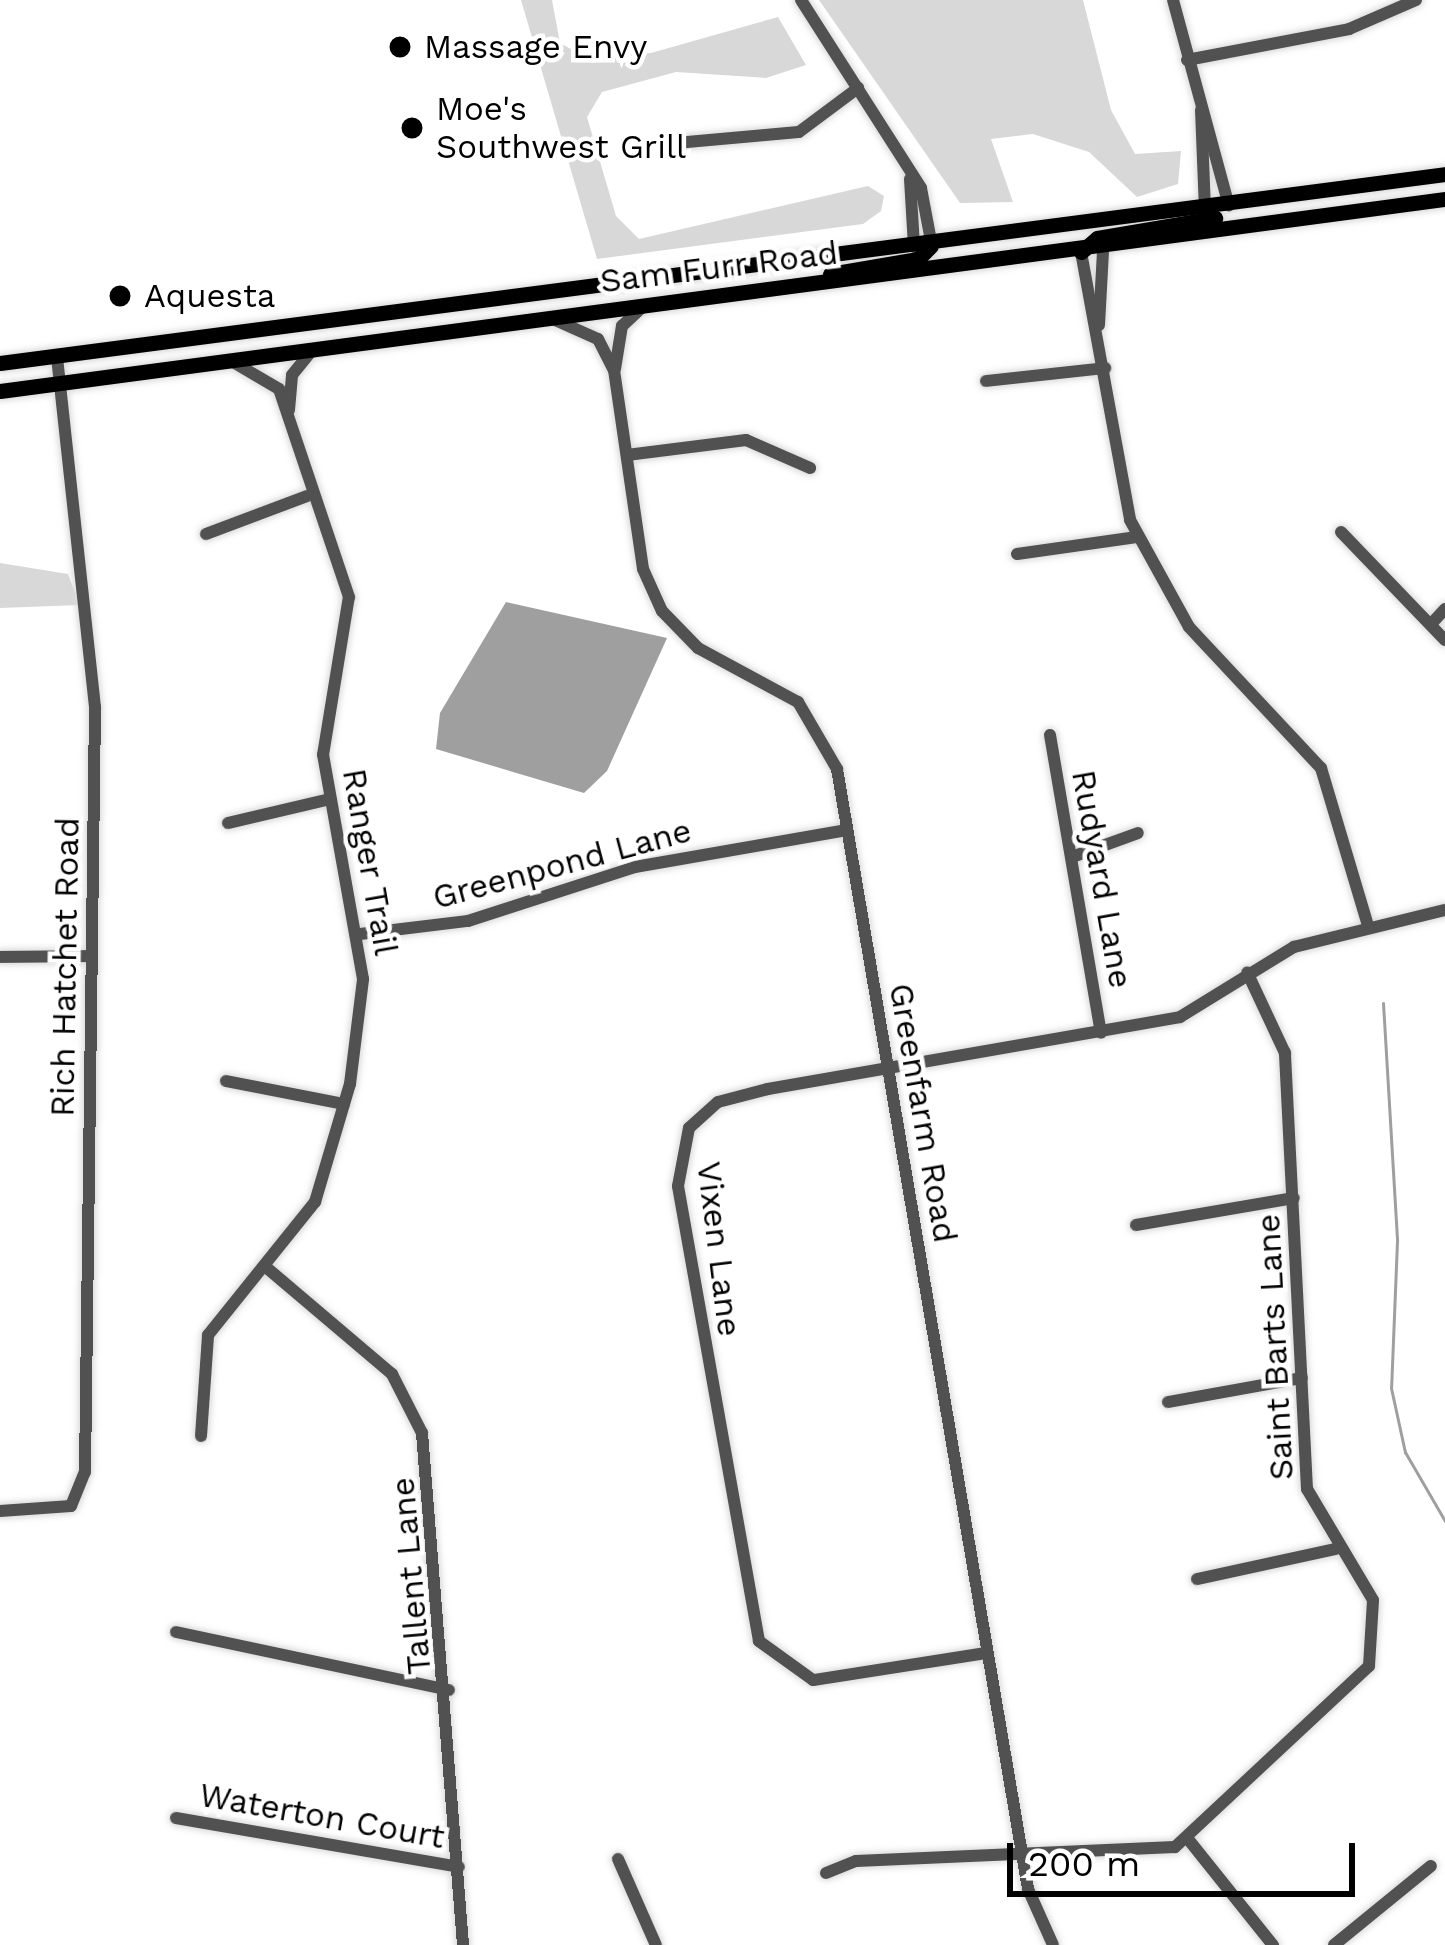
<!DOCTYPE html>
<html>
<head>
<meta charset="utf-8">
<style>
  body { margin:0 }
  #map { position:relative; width:1445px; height:1945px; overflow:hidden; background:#fff; font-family:"Work Sans",sans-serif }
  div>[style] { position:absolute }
  .green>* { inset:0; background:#d8d8d8 }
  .water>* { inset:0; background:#9f9f9f }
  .stream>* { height:3px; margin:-1.5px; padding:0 1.5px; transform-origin:1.5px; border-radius:1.5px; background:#9f9f9f }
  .roads { filter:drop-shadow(0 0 3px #dbdbdb) drop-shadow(0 0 3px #dbdbdb) }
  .minor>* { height:12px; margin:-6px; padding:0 6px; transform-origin:6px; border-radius:6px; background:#515151 }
  .major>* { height:15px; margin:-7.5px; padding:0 7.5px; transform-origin:7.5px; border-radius:7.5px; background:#000 }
  .dots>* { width:33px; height:33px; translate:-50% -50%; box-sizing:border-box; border:6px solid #fff; border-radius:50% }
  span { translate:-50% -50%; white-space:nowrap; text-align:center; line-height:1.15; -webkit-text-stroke:9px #fff; paint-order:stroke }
  .poi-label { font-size:33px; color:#000 }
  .left { translate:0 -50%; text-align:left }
  .street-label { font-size:33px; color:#000 }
  .scale { position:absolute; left:1007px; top:1843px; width:348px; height:54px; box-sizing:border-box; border:6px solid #000; border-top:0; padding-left:15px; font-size:36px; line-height:42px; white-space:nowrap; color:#000; -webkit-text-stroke:9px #fff; paint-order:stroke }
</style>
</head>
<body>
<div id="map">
  <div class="green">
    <div style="clip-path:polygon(521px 0,552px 0,560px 43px,587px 58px,651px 53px,778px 17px,806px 65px,766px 78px,676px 72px,602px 92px,587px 117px,616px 216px,639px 239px,868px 186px,884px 196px,881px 211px,863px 224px,597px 259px)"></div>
    <div style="clip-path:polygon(819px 0,1083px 0,1111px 110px,1135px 154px,1181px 151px,1178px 184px,1137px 197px,1089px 152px,1033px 134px,991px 139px,1013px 202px,960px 203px)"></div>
    <div style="clip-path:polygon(0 563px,68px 574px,80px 605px,0 608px)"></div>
  </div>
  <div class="water">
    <div style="clip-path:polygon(506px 602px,667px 638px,607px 771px,584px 793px,436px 749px,440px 713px)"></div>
  </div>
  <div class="stream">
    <div style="left:1383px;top:1003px;width:238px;rotate:86.6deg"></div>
    <div style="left:1397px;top:1241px;width:147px;rotate:92.3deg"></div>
    <div style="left:1391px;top:1388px;width:66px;rotate:77.7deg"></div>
    <div style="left:1405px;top:1452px;width:80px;rotate:59.9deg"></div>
  </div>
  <div class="roads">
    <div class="minor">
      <div style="left:801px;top:0;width:223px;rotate:57.4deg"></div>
      <div style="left:921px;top:188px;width:59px;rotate:79.3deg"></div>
      <div style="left:1173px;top:0;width:213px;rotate:74.8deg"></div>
      <div style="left:1187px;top:60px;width:165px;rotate:-10.8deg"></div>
      <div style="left:1349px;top:29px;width:73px;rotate:-23.4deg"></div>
      <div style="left:1201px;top:110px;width:99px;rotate:87.7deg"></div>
      <div style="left:676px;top:143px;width:123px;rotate:-5.1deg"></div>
      <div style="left:799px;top:132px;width:74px;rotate:-36.7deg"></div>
      <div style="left:910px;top:179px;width:68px;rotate:86.6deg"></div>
      <div style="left:1081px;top:252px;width:272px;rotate:79.6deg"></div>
      <div style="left:1130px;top:520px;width:122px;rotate:61.1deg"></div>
      <div style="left:1189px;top:627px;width:193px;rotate:46.9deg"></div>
      <div style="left:1321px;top:768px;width:161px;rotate:73.4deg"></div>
      <div style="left:553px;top:319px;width:49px;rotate:24deg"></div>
      <div style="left:598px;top:339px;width:35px;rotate:63deg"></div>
      <div style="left:614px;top:370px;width:201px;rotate:81.7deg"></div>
      <div style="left:643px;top:569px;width:46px;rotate:65.7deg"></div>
      <div style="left:662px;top:611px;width:52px;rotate:45.8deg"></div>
      <div style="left:698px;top:648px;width:114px;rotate:28.4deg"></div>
      <div style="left:798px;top:702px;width:78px;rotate:59.8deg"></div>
      <div style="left:837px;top:769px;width:1136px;rotate:80.32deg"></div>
      <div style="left:1028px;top:1889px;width:61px;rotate:65.9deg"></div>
      <div style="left:1099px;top:325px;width:75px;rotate:-86.9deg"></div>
      <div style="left:615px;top:369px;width:44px;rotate:-80.8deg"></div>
      <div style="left:622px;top:326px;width:26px;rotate:-43deg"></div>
      <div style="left:986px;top:381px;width:120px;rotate:-6.2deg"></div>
      <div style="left:289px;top:410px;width:35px;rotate:-85deg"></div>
      <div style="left:292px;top:375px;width:32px;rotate:-51deg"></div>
      <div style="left:627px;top:455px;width:120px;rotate:-7.2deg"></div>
      <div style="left:746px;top:440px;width:70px;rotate:23.6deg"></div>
      <div style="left:1341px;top:532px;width:150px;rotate:46.1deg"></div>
      <div style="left:206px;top:534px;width:108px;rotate:-20.6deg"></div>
      <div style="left:1017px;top:554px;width:121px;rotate:-8.1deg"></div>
      <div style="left:1432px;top:623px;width:19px;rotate:-47deg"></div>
      <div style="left:1050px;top:735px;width:302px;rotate:80.3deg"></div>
      <div style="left:228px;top:823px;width:105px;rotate:-13.2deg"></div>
      <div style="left:1072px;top:857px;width:70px;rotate:-20deg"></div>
      <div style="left:360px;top:934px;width:109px;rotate:-6.9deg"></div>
      <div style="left:468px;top:921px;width:176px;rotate:-17.9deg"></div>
      <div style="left:635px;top:867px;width:215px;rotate:-9.9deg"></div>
      <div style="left:0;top:957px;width:91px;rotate:-0.6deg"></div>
      <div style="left:226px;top:1081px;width:120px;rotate:11deg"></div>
      <div style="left:1136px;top:1225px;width:160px;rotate:-9.7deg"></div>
      <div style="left:267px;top:1268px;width:164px;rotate:40.3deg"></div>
      <div style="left:392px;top:1374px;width:66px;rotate:63deg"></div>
      <div style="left:422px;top:1433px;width:514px;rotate:85.42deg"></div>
      <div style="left:1168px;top:1402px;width:136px;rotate:-10.2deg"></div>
      <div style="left:201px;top:1436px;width:101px;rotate:-86deg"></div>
      <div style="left:208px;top:1335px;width:171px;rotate:-51.2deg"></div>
      <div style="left:315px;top:1202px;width:123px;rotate:-73.5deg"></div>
      <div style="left:350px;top:1084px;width:106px;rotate:-82.9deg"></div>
      <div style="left:363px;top:979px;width:228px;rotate:-100.1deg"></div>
      <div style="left:323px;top:755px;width:160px;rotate:-80.7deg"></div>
      <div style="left:349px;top:597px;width:219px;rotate:-108.6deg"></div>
      <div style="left:279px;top:389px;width:53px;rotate:-149.6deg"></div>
      <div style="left:0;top:1511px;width:71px;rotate:-4deg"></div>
      <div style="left:71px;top:1506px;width:37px;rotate:-68deg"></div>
      <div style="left:85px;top:1472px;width:765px;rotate:-89.25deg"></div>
      <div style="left:95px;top:707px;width:354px;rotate:-96.2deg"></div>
      <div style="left:1197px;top:1579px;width:142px;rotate:-12.2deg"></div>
      <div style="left:176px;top:1632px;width:279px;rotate:12deg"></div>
      <div style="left:986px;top:1653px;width:175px;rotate:171.1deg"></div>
      <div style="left:813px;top:1680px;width:67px;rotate:-144.2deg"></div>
      <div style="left:759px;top:1641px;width:462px;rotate:-100.1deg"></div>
      <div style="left:678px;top:1186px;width:59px;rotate:-79.3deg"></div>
      <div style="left:689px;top:1128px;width:39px;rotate:-42deg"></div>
      <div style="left:718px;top:1102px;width:52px;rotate:-14.6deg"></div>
      <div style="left:768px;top:1089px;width:418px;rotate:-9.9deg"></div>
      <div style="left:1180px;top:1017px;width:134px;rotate:-31.6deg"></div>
      <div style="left:1294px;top:947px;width:155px;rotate:-13.8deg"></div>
      <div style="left:176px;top:1818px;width:287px;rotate:9.8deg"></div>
      <div style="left:1188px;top:1839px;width:136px;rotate:51.3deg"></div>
      <div style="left:618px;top:1859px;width:94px;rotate:66.2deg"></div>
      <div style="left:826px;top:1873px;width:32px;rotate:-22deg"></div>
      <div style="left:856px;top:1861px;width:319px;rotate:-2.5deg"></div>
      <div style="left:1175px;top:1847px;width:265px;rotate:-43deg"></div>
      <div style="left:1369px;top:1666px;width:66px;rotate:-86.5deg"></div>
      <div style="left:1373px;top:1600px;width:129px;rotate:-120.7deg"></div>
      <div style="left:1307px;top:1489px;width:437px;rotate:-92.9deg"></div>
      <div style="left:1285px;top:1053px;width:89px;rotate:-115.1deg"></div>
      <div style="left:1334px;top:1945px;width:125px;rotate:-39.2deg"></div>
    </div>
    <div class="major">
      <div style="left:1081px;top:252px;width:21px;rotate:-41deg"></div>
      <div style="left:1097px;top:238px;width:120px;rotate:-9.6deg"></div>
      <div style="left:830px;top:274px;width:89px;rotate:-9.7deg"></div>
      <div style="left:918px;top:259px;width:18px;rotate:-45deg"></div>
      <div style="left:0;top:363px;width:1457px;rotate:-7.45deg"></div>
      <div style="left:0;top:391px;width:1458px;rotate:-7.57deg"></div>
    </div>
  </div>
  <div class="dots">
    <div style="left:400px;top:47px;background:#000"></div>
    <div style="left:412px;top:128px;background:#000"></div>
    <div style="left:120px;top:296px;background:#000"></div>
  </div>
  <div class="poi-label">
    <span class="left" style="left:424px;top:47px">Massage Envy</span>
    <span class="left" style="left:436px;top:128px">Moe's<br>Southwest Grill</span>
    <span class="left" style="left:144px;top:296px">Aquesta</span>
  </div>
  <div class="street-label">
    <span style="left:719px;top:267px;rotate:-7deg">Sam Furr Road</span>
    <span style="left:370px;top:862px;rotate:80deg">Ranger Trail</span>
    <span style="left:562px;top:864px;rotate:-15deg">Greenpond Lane</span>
    <span style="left:1102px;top:879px;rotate:80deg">Rudyard Lane</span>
    <span style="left:65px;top:967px;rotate:-89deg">Rich Hatchet Road</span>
    <span style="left:923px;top:1113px;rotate:80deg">Greenfarm Road</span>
    <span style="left:719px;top:1249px;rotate:83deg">Vixen Lane</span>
    <span style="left:1275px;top:1347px;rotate:-93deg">Saint Barts Lane</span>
    <span style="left:411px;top:1576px;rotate:-95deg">Tallent Lane</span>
    <span style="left:322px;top:1816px;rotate:10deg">Waterton Court</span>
  </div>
  <div class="scale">200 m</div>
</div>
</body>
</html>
